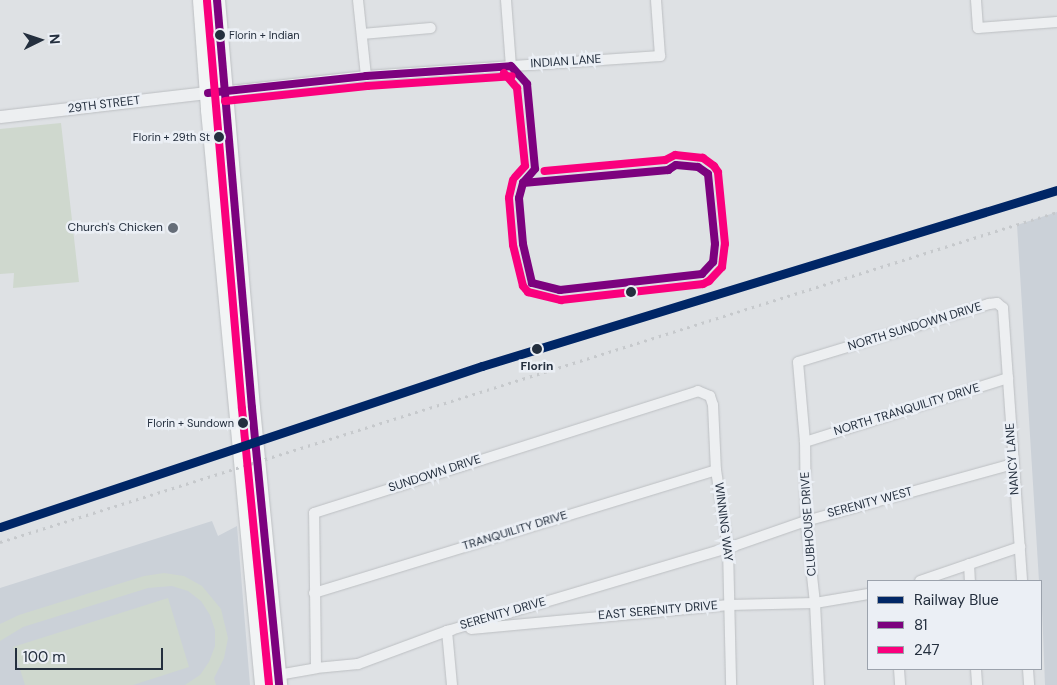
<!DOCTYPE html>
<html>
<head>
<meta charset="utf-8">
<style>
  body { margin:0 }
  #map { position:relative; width:1057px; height:685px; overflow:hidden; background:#dee1e4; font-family:"DM Sans",sans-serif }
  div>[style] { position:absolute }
  .built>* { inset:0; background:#cbd1d8 }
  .green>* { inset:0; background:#cfd8ce }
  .roads { filter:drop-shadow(0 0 1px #bcbfc2) drop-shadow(0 0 1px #bcbfc2) }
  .minor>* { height:10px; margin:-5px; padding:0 5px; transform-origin:5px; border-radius:5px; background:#edeff1 }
  .tertiary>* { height:12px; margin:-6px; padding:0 6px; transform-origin:6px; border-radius:6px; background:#edeff1 }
  .primary>* { height:16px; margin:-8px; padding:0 8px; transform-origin:8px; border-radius:8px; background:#f2f4f5 }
  .rail>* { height:3px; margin-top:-1.5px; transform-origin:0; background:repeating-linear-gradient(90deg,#c6c9cc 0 2.5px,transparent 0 7.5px) }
  .bus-1>* { height:8px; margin:-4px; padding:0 4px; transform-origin:4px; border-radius:4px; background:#7c027e }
  .bus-2>* { height:8px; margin:-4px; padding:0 4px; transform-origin:4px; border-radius:4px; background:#fa007d }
  .rail-1>* { height:9px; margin:-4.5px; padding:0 4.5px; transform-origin:4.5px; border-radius:4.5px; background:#002666 }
  .dots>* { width:14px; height:14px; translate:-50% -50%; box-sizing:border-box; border:2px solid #ebeff5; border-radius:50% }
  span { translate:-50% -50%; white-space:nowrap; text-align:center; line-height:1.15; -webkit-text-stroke:5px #ebeff5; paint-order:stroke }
  .bus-label { font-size:11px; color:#242f3e }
  .left { translate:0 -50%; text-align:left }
  .right { translate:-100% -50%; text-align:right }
  .street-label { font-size:12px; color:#242f3e }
  .poi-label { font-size:12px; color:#242f3e }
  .stop-label { font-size:12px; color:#242f3e; font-weight:700 }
  .legend { position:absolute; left:867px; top:580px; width:175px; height:90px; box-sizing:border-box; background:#ebeff5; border:1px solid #9ba2ac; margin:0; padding:6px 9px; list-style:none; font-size:15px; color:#242f3e }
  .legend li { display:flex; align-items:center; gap:10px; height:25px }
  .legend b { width:25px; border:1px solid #9ba2ac }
  .north { position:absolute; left:15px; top:15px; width:50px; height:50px; -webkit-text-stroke:4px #ebeff5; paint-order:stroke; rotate:86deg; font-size:14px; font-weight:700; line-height:20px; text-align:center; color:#242f3e }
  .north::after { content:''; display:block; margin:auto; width:18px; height:22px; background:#242f3e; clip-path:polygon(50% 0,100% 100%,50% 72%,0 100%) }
  .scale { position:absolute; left:15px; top:648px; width:148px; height:22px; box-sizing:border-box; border:2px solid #242f3e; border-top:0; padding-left:6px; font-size:15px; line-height:18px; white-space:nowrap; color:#242f3e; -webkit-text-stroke:4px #ebeff5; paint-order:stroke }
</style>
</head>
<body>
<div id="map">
  <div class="built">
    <div style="clip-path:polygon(1057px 212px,1057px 685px,1045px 685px,1041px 581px,1039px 581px,1017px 225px)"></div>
    <div style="clip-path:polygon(212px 521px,218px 536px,237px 526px,250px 685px,0 685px,0 588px)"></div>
  </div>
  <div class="green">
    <div style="clip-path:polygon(61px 123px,79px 282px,13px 288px,14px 273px,0 274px,0 129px)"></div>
    <div style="clip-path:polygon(164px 573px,184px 576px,202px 586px,221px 609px,228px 638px,224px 658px,214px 678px,216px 685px,185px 685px,200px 675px,209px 662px,215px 646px,215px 630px,210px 615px,201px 601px,188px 591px,172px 586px,148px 588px,23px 627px,0 641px,0 624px,19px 615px,144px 576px)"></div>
    <div style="clip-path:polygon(168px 598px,189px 667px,133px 685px,25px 685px,13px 647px)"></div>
  </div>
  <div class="roads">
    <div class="minor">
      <div style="left:358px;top:0;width:76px;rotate:84deg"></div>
      <div style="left:506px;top:0;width:66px;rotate:85.7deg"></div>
      <div style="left:976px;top:0;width:28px;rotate:86deg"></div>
      <div style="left:978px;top:28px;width:79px;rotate:-4.3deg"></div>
      <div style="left:362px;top:34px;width:69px;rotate:-5deg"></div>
      <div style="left:221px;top:92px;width:146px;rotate:-6.3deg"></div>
      <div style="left:366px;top:76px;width:295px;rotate:-3.9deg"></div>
      <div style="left:660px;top:56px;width:56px;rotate:-94.1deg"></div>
      <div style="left:805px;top:442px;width:213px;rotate:-17.5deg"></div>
      <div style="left:969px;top:564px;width:17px;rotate:87deg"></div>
      <div style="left:920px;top:581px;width:106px;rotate:-18.8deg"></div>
      <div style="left:314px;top:593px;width:420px;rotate:-17deg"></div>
      <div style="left:471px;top:629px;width:259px;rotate:-5.3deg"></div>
      <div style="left:729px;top:605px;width:86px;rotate:-1.3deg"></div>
      <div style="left:815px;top:603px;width:54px;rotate:-9.6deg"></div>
      <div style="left:316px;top:668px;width:155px;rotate:-90.7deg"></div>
      <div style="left:314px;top:513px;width:403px;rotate:-17.6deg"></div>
      <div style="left:698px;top:391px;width:13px;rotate:23deg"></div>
      <div style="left:710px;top:396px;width:9px;rotate:72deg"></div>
      <div style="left:713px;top:405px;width:65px;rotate:87.4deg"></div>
      <div style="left:716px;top:470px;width:79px;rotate:81.3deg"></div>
      <div style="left:728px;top:548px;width:137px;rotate:88.7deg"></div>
      <div style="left:899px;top:669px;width:16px;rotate:86deg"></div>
      <div style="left:976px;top:669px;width:16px;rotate:86deg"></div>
      <div style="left:1028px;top:669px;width:16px;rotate:86deg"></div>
      <div style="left:278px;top:675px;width:39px;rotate:-10deg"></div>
      <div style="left:316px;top:668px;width:42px;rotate:-5.4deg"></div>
      <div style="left:358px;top:664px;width:95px;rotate:-20.3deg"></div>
      <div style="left:447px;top:631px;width:293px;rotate:-16.5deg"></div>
      <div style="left:728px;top:548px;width:83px;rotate:-19.1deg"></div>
      <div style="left:806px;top:521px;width:215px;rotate:-15.4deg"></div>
      <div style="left:452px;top:685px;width:54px;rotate:-95.3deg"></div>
      <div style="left:447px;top:631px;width:5px;rotate:-11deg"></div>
      <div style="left:819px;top:685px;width:82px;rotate:-92.8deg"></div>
      <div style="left:815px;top:603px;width:82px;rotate:-96.3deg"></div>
      <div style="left:806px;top:521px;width:79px;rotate:-90.7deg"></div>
      <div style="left:805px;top:442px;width:80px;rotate:-95deg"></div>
      <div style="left:798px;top:362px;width:200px;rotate:-16.9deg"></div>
      <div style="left:989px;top:304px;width:8px;rotate:-7deg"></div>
      <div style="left:997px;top:303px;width:8px;rotate:40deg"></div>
      <div style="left:1003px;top:308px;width:274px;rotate:86deg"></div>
    </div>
    <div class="tertiary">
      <div style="left:0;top:117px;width:209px;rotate:-6.6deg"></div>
    </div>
    <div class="primary">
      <div style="left:201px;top:0;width:110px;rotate:85.8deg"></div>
      <div style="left:209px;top:110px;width:578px;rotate:84.63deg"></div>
      <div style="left:217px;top:0;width:409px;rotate:85.1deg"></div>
      <div style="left:252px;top:408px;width:278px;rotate:84.4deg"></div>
    </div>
  </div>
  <div class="rail">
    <div style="left:0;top:542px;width:1107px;rotate:-17.34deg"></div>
  </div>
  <div class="bus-1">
    <div style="left:217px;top:0;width:409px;rotate:85.1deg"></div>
    <div style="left:252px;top:408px;width:278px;rotate:84.4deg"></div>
    <div style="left:511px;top:66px;width:24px;rotate:48deg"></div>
    <div style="left:527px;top:84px;width:85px;rotate:84.6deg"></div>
    <div style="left:535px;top:169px;width:18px;rotate:131deg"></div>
    <div style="left:208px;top:93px;width:159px;rotate:-6.1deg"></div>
    <div style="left:366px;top:76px;width:145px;rotate:-3.9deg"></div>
    <div style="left:676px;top:165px;width:22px;rotate:5deg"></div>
    <div style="left:698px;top:167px;width:12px;rotate:35deg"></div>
    <div style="left:708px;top:174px;width:70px;rotate:84.3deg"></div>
    <div style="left:715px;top:244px;width:18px;rotate:96deg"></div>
    <div style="left:713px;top:262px;width:16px;rotate:133deg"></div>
    <div style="left:702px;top:274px;width:143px;rotate:173.6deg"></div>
    <div style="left:560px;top:290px;width:29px;rotate:-166deg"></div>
    <div style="left:532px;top:283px;width:40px;rotate:-103deg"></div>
    <div style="left:523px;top:244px;width:46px;rotate:-95deg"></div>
    <div style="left:519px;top:198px;width:16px;rotate:-75deg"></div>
    <div style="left:523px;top:183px;width:146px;rotate:-5.1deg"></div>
    <div style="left:668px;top:170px;width:9px;rotate:-32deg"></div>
  </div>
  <div class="bus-2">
    <div style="left:207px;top:1px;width:409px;rotate:85.1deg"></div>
    <div style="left:242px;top:409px;width:277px;rotate:84.4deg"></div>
    <div style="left:504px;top:73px;width:20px;rotate:49deg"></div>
    <div style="left:517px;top:88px;width:78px;rotate:84.1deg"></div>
    <div style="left:525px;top:166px;width:15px;rotate:132deg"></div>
    <div style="left:225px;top:101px;width:143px;rotate:-6deg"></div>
    <div style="left:367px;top:86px;width:145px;rotate:-3.9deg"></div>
    <div style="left:513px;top:180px;width:18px;rotate:103deg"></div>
    <div style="left:509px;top:198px;width:47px;rotate:85.1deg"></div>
    <div style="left:513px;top:245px;width:42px;rotate:76.3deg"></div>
    <div style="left:523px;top:286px;width:8px;rotate:50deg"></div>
    <div style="left:528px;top:292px;width:34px;rotate:14deg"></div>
    <div style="left:561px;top:300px;width:143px;rotate:-6.4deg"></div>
    <div style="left:703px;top:284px;width:7px;rotate:-27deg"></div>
    <div style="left:709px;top:281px;width:19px;rotate:-47deg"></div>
    <div style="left:722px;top:267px;width:23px;rotate:-83deg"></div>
    <div style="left:725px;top:244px;width:72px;rotate:-95.6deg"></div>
    <div style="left:718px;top:172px;width:7px;rotate:-124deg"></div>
    <div style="left:714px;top:166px;width:14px;rotate:-144deg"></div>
    <div style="left:703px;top:158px;width:28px;rotate:-174deg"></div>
    <div style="left:675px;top:155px;width:11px;rotate:153deg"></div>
    <div style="left:665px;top:160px;width:121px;rotate:174.8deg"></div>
  </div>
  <div class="rail-1">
    <div style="left:0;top:527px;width:508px;rotate:-18.47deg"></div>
    <div style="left:482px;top:366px;width:601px;rotate:-17.02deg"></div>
  </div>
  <div class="dots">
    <div style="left:220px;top:35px;background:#242f3e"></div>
    <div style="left:219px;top:137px;background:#242f3e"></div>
    <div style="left:173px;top:228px;background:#656d78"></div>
    <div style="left:631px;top:292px;background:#242f3e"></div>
    <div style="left:537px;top:349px;background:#242f3e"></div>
    <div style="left:243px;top:423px;background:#242f3e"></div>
  </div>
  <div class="bus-label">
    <span class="left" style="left:229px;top:35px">Florin + Indian</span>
    <span class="right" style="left:210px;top:137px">Florin + 29th St</span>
    <span class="right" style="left:234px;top:423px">Florin + Sundown</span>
  </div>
  <div class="street-label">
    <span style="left:566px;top:62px;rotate:-4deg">INDIAN LANE</span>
    <span style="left:104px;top:105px;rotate:-7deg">29TH STREET</span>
    <span style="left:915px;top:327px;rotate:-17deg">NORTH SUNDOWN DRIVE</span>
    <span style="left:907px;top:410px;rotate:-17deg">NORTH TRANQUILITY DRIVE</span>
    <span style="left:1013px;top:459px;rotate:-94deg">NANCY LANE</span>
    <span style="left:435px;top:474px;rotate:-18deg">SUNDOWN DRIVE</span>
    <span style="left:870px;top:503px;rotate:-15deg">SERENITY WEST</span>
    <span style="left:723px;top:522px;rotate:83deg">WINNING WAY</span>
    <span style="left:809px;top:524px;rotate:-94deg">CLUBHOUSE DRIVE</span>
    <span style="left:515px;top:531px;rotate:-17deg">TRANQUILITY DRIVE</span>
    <span style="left:658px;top:611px;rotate:-5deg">EAST SERENITY DRIVE</span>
    <span style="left:503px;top:614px;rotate:-16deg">SERENITY DRIVE</span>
  </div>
  <div class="poi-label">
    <span class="right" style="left:163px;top:228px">Church's Chicken</span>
  </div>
  <div class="stop-label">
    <span style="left:537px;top:367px">Florin</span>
  </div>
  <ul class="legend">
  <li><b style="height:6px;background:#002666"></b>Railway Blue</li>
  <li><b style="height:6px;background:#7c027e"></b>81</li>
  <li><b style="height:6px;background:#fa007d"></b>247</li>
  </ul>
  <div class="north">N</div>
  <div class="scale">100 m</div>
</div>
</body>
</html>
